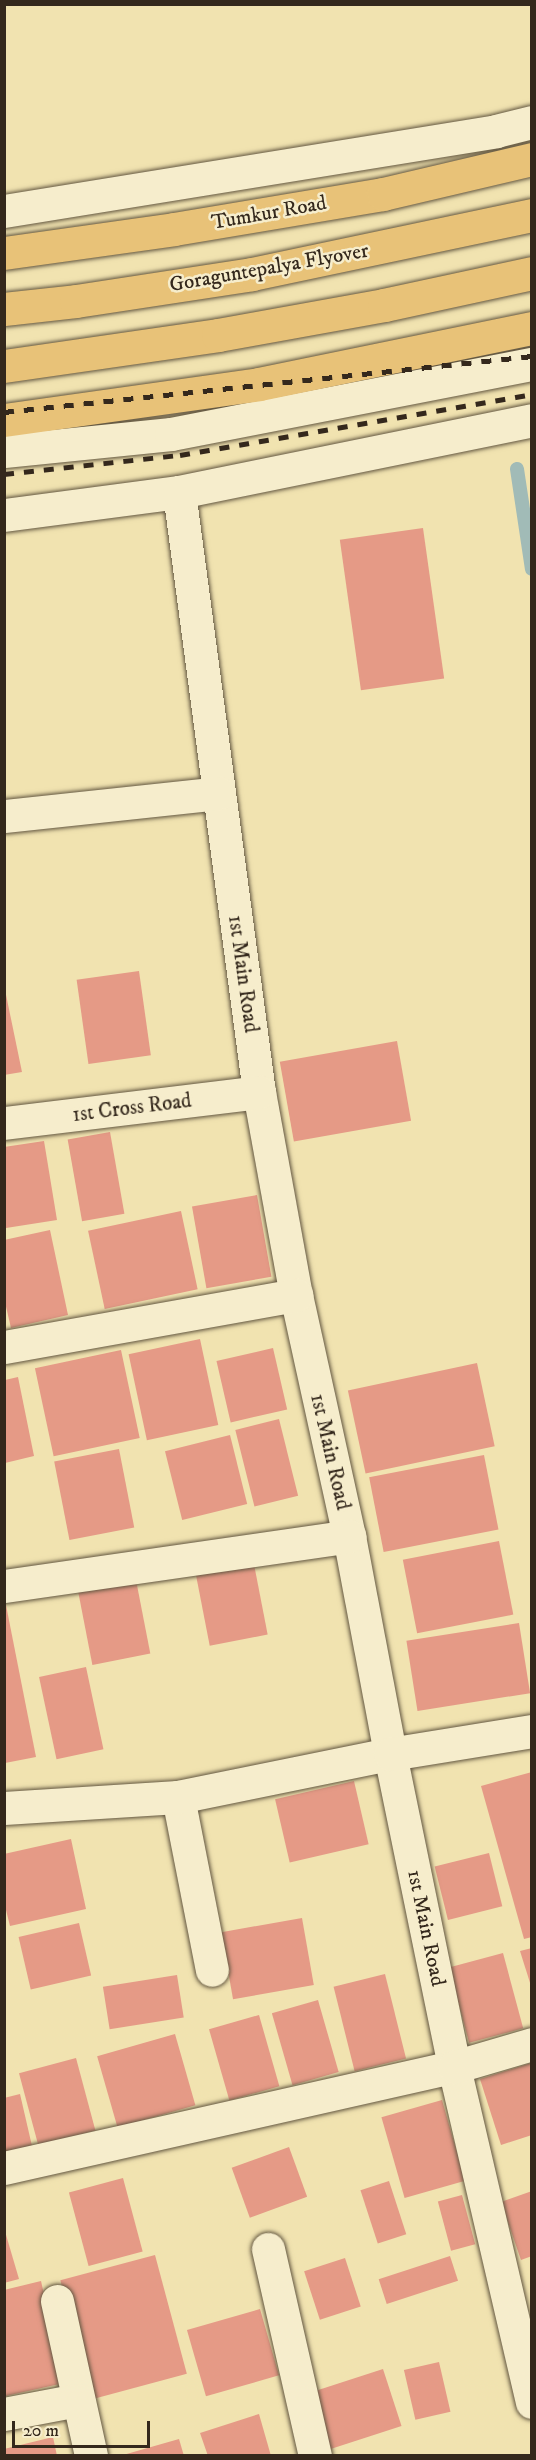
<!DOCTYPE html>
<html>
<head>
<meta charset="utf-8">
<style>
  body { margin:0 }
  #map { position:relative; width:536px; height:2460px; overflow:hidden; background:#f1e3b0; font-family:"IM FELL DW Pica",serif }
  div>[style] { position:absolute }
  .stream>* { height:14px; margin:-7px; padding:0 7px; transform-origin:7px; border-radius:7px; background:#a1bbb7 }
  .building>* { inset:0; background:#e59a86; transform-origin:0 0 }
  .roads { filter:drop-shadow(0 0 2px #635741) drop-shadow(0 0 2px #635741) }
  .street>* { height:33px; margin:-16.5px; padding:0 16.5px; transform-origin:16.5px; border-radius:16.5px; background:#f6edcc }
  .secondary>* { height:33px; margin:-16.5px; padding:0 16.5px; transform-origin:16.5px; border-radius:16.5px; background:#f6edcc }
  .highway>* { height:33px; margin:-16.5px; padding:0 16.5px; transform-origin:16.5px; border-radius:16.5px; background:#e8c278 }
  .rail>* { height:4.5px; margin-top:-2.25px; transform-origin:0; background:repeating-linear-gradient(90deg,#34281c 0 10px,transparent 0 20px) }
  span { translate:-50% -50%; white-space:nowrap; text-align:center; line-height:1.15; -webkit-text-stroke:5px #f6edcc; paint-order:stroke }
  .street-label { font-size:21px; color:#34281c }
  .frame { position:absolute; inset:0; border:6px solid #34281c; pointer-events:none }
  .scale { position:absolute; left:12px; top:2421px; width:138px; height:27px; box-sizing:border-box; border:3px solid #34281c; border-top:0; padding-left:8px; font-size:18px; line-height:21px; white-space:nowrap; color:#34281c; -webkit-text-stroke:4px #f6edcc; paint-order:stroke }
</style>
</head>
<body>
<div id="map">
  <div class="stream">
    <div style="left:517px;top:469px;width:101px;rotate:81.5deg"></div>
  </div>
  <div class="building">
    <div style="left:423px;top:528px;width:152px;height:84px;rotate:82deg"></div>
    <div style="left:139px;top:971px;width:85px;height:63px;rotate:82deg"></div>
    <div style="clip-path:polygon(4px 985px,22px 1072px,4px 1075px)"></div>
    <div style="left:397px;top:1041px;width:81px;height:119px;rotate:80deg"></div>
    <div style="left:110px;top:1132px;width:83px;height:43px;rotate:80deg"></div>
    <div style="clip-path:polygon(44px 1141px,57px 1220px,6px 1228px,4px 1147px)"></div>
    <div style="left:257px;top:1195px;width:83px;height:66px;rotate:80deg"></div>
    <div style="left:181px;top:1211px;width:80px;height:95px;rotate:78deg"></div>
    <div style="clip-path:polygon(50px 1230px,68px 1315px,11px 1328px,4px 1298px,4px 1240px)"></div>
    <div style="left:200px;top:1339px;width:88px;height:73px;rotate:78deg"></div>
    <div style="left:273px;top:1348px;width:63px;height:58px;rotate:77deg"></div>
    <div style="left:121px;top:1350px;width:90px;height:88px;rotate:78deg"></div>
    <div style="left:477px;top:1363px;width:85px;height:132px;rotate:78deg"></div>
    <div style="clip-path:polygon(18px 1377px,34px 1456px,5px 1463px,5px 1380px)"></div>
    <div style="left:279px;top:1419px;width:79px;height:45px;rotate:76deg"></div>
    <div style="left:230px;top:1435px;width:71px;height:67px;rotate:76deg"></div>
    <div style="left:119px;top:1449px;width:80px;height:66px;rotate:79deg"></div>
    <div style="left:484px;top:1455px;width:76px;height:117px;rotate:79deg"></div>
    <div style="left:499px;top:1541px;width:75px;height:98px;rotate:79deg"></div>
    <div style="left:252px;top:1554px;width:82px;height:59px;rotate:79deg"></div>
    <div style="left:136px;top:1580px;width:75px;height:59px;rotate:79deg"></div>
    <div style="clip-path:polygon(5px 1600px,36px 1757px,5px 1763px)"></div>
    <div style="left:519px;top:1623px;width:71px;height:114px;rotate:81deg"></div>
    <div style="left:86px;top:1667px;width:84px;height:48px;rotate:78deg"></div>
    <div style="clip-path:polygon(532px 1772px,532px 1937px,524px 1939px,481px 1786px)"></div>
    <div style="left:354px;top:1781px;width:65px;height:81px;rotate:77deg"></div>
    <div style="clip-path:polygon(71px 1839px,86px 1909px,10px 1926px,4px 1902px,4px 1854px)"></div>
    <div style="left:489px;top:1853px;width:55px;height:56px;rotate:76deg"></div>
    <div style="left:302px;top:1918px;width:68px;height:82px;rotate:80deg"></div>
    <div style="left:79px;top:1923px;width:54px;height:62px;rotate:77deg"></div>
    <div style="clip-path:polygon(532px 1948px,532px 1986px,531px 1986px,520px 1951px)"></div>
    <div style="left:503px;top:1953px;width:78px;height:56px;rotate:75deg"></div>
    <div style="left:385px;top:1974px;width:87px;height:53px;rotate:76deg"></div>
    <div style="left:177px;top:1975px;width:43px;height:75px;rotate:81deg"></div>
    <div style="left:318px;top:2000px;width:75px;height:48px;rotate:74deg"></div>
    <div style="left:259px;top:2015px;width:74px;height:52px;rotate:74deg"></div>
    <div style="left:175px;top:2034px;width:74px;height:81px;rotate:74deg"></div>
    <div style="left:76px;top:2058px;width:75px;height:59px;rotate:75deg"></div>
    <div style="clip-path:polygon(531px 2063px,532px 2135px,501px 2145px,480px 2079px)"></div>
    <div style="clip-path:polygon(20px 2094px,32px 2146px,4px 2153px,4px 2098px)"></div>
    <div style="left:442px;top:2100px;width:84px;height:63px;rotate:74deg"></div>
    <div style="left:289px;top:2147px;width:53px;height:61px;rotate:70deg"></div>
    <div style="left:123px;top:2178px;width:76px;height:56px;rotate:75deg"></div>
    <div style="left:389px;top:2181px;width:56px;height:30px;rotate:72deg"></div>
    <div style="clip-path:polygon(532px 2191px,532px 2256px,521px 2260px,501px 2202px)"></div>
    <div style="left:462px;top:2195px;width:51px;height:25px;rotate:75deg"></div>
    <div style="clip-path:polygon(4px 2228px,19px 2279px,4px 2283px)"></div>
    <div style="left:155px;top:2255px;width:123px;height:98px;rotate:75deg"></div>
    <div style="left:450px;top:2256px;width:26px;height:75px;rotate:72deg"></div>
    <div style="left:345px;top:2258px;width:51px;height:43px;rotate:72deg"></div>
    <div style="clip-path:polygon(41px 2281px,64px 2383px,6px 2396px,4px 2290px)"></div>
    <div style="left:260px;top:2309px;width:69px;height:76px;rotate:74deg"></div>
    <div style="left:439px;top:2362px;width:51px;height:36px;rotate:77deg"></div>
    <div style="left:383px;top:2369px;width:60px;height:77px;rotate:72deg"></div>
    <div style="clip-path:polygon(259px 2414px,271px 2456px,208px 2456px,200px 2433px)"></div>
    <div style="clip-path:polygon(53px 2437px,57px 2456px,4px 2456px,4px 2449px)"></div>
    <div style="clip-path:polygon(179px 2439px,184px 2456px,123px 2456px,123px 2455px)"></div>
  </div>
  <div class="roads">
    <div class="street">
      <div style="left:179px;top:492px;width:605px;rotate:82.41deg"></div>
      <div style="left:259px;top:1092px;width:206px;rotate:79.7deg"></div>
      <div style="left:296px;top:1295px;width:247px;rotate:77.6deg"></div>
      <div style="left:349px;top:1536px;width:222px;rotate:79.3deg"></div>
      <div style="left:390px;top:1754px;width:319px;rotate:78.4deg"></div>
      <div style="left:454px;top:2067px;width:344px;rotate:76.9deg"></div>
      <div style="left:4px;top:816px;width:216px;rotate:-6.1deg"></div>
      <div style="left:4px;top:1123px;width:257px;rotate:-6.9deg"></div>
      <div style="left:4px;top:1347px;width:297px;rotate:-10.1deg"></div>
      <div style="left:4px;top:1586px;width:349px;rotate:-8.2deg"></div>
      <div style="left:178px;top:1797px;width:176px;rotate:78.9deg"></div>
      <div style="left:4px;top:1808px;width:174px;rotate:-3.6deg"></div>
      <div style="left:178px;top:1797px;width:216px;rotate:-11.5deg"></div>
      <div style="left:390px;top:1754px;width:144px;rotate:-9.2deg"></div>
      <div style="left:4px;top:2168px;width:461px;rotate:-12.7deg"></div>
      <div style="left:454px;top:2067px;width:81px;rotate:-16.4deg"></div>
      <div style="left:268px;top:2249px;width:212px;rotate:77.2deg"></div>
      <div style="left:57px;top:2301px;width:159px;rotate:77.6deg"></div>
      <div style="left:4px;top:2414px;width:75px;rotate:-10.7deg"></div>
    </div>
    <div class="secondary">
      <div style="left:4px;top:211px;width:498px;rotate:-9.2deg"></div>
      <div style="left:496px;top:131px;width:37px;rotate:-14deg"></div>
      <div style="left:4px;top:451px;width:168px;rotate:-5.8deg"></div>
      <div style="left:171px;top:434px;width:368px;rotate:-11deg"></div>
      <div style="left:4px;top:515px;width:177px;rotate:-7.5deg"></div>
      <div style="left:179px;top:492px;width:360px;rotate:-11.5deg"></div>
    </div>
    <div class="highway">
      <div style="left:4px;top:253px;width:172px;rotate:-8deg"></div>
      <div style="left:174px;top:229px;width:212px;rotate:-9.5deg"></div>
      <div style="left:383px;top:194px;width:153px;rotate:-13.2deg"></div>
      <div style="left:4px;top:309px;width:72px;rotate:-6.3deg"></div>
      <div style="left:76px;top:301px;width:178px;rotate:-8.7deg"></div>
      <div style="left:252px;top:274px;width:286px;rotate:-11.9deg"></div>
      <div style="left:4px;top:366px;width:216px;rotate:-8.2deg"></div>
      <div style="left:218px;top:335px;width:169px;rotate:-10.2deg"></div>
      <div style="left:384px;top:305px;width:151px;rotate:-12.2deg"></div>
      <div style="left:4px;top:420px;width:258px;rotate:-8deg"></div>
      <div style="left:259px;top:384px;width:279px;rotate:-11.6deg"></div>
    </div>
  </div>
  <div class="rail">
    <div style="left:4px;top:412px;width:531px;rotate:-6.05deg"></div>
    <div style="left:4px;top:474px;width:177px;rotate:-6.2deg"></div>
    <div style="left:180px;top:455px;width:357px;rotate:-9.8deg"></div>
  </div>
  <div class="street-label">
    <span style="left:269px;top:213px;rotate:-10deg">Tumkur Road</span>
    <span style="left:269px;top:268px;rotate:-10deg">Goraguntepalya Flyover</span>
    <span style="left:243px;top:974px;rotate:82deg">1st Main Road</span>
    <span style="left:132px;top:1108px;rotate:-7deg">1st Cross Road</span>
    <span style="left:330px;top:1452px;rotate:77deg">1st Main Road</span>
    <span style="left:426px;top:1928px;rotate:78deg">1st Main Road</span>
  </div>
  <div class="frame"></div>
  <div class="scale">20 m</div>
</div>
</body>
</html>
